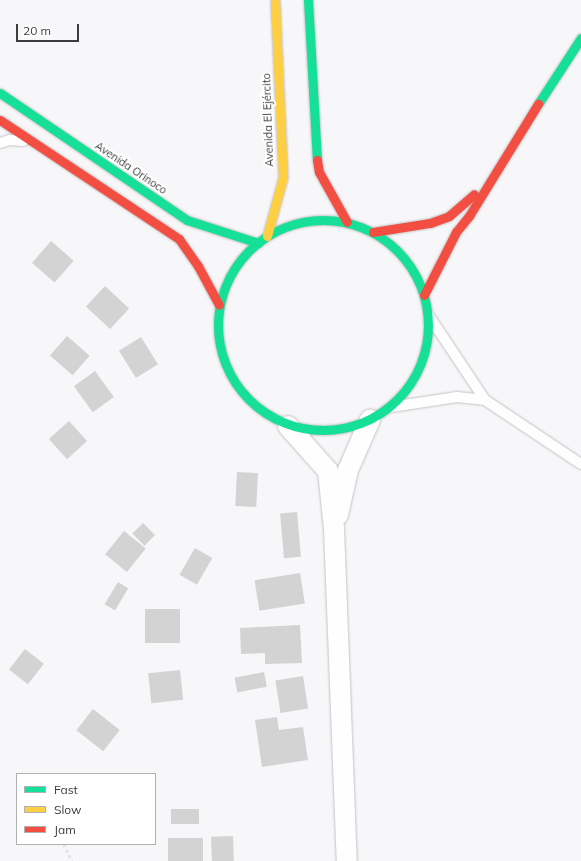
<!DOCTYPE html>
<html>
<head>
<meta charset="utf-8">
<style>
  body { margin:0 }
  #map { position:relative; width:581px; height:861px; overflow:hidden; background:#f7f6f8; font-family:Mulish,sans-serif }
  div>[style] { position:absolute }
  .building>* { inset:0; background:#d4d3d4; transform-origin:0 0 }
  .path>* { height:2.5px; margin-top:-1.25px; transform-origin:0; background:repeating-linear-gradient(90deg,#e2e2e3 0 3px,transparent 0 6px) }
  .roads { filter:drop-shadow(0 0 1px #c4c3c5) drop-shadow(0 0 1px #c4c3c5) }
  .lane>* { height:10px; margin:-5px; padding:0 5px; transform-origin:5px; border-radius:5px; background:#fefefe }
  .street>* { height:20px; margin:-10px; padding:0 10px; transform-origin:10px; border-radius:10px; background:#fefefe }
  .fast>* { height:9px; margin:-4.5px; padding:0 4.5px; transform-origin:4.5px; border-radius:4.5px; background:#16e098 }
  .fast>.ring { margin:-4.5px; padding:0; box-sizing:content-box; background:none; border:9px solid #16e098; border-radius:50% }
  .slow>* { height:9px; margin:-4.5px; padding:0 4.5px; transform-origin:4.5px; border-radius:4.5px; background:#ffcf43 }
  .jam>* { height:9px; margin:-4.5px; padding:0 4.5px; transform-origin:4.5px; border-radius:4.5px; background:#f24e42 }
  span { translate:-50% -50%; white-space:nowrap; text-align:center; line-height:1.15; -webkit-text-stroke:4px #fff; paint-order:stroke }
  .street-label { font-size:11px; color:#3c3c3d }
  .legend { position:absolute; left:16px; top:773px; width:140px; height:72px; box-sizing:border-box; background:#fff; border:1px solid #b1b1b1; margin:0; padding:5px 7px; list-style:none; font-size:12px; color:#3c3c3d }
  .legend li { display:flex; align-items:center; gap:8px; height:20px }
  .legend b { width:20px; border:1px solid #b1b1b1 }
  .scale { position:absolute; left:16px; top:24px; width:63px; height:18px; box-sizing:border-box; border:2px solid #3c3c3d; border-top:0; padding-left:5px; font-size:12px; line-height:14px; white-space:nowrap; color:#3c3c3d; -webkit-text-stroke:3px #fff; paint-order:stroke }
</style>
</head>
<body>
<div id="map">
  <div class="building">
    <div style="left:51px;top:241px;width:30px;height:29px;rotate:41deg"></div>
    <div style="left:105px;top:286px;width:33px;height:28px;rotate:43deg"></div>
    <div style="left:67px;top:336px;width:30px;height:26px;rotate:41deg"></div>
    <div style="left:141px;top:337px;width:32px;height:26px;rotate:58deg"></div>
    <div style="left:95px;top:371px;width:32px;height:26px;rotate:54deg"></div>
    <div style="left:69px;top:421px;width:27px;height:27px;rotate:48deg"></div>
    <div style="left:237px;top:472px;width:21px;height:34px;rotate:3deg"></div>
    <div style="left:297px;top:512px;width:45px;height:17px;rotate:85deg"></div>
    <div style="left:143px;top:523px;width:17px;height:15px;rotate:45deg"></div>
    <div style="left:124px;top:531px;width:28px;height:30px;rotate:39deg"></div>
    <div style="left:195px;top:548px;width:20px;height:31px;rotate:30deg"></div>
    <div style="left:300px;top:573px;width:31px;height:46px;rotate:81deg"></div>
    <div style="left:118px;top:582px;width:12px;height:26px;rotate:31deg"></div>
    <div style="left:180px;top:609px;width:34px;height:35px;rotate:90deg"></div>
    <div style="clip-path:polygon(300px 625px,302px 663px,265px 664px,265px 653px,241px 654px,240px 628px)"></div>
    <div style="left:25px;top:649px;width:24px;height:26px;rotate:38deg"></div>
    <div style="left:180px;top:670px;width:30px;height:32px;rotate:84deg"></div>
    <div style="left:264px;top:672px;width:15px;height:30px;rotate:79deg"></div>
    <div style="left:303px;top:676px;width:33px;height:28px;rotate:81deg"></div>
    <div style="left:93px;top:709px;width:34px;height:27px;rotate:38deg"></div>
    <div style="clip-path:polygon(277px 717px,279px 730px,303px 727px,308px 760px,262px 767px,255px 720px)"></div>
    <div style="left:171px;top:809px;width:28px;height:15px"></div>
    <div style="left:233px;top:836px;width:25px;height:22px;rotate:88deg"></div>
    <div style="left:168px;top:838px;width:35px;height:23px"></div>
  </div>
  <div class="path">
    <div style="left:64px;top:844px;width:19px;rotate:65deg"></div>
  </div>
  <div class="roads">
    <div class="lane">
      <div style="left:0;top:143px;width:10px;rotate:-17deg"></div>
      <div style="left:10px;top:140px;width:13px;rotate:4deg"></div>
      <div style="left:429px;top:316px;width:101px;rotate:56.3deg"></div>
      <div style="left:485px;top:400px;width:115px;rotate:33.7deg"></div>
      <div style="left:391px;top:407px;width:67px;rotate:-8.6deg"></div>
      <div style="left:457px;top:397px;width:28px;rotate:6deg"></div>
    </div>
    <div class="street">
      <div style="left:288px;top:426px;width:60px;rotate:48.4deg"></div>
      <div style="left:328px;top:471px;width:58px;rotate:84.1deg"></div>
      <div style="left:334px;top:529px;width:332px;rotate:87.8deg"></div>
      <div style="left:338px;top:515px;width:46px;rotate:-77.5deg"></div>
      <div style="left:348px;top:470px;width:55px;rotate:-66.3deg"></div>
    </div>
    <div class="fast">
      <div style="left:308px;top:0;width:160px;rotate:86.8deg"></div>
      <div style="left:0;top:93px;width:226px;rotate:34.2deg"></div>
      <div style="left:187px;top:220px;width:75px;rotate:17.9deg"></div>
      <div style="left:538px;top:104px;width:79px;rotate:-56.9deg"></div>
      <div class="ring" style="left:218px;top:220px;width:201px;height:201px"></div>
    </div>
    <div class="slow">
      <div style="left:267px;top:236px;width:61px;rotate:-74.8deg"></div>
      <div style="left:283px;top:177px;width:177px;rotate:-92.6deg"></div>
    </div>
    <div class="jam">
      <div style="left:0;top:120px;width:215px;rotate:33.6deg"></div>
      <div style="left:179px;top:239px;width:33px;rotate:55deg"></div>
      <div style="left:198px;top:266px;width:44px;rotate:61.7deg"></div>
      <div style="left:317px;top:160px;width:12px;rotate:81deg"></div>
      <div style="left:319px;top:172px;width:57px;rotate:60.8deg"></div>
      <div style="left:373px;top:232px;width:58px;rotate:-9deg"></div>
      <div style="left:430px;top:223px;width:20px;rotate:-20deg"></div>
      <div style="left:449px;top:216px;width:33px;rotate:-41deg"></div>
      <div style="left:424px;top:295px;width:71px;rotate:-63.1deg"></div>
      <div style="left:456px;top:232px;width:21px;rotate:-51deg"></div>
      <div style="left:469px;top:216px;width:132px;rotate:-58.4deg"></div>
    </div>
  </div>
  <div class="street-label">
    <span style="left:268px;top:120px;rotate:-92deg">Avenida El Ejército</span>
    <span style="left:131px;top:168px;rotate:34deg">Avenida Orinoco</span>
  </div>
  <ul class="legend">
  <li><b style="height:5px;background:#16e098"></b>Fast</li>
  <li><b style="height:5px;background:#ffcf43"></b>Slow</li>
  <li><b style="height:5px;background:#f24e42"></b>Jam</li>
  </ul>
  <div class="scale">20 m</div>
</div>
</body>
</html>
